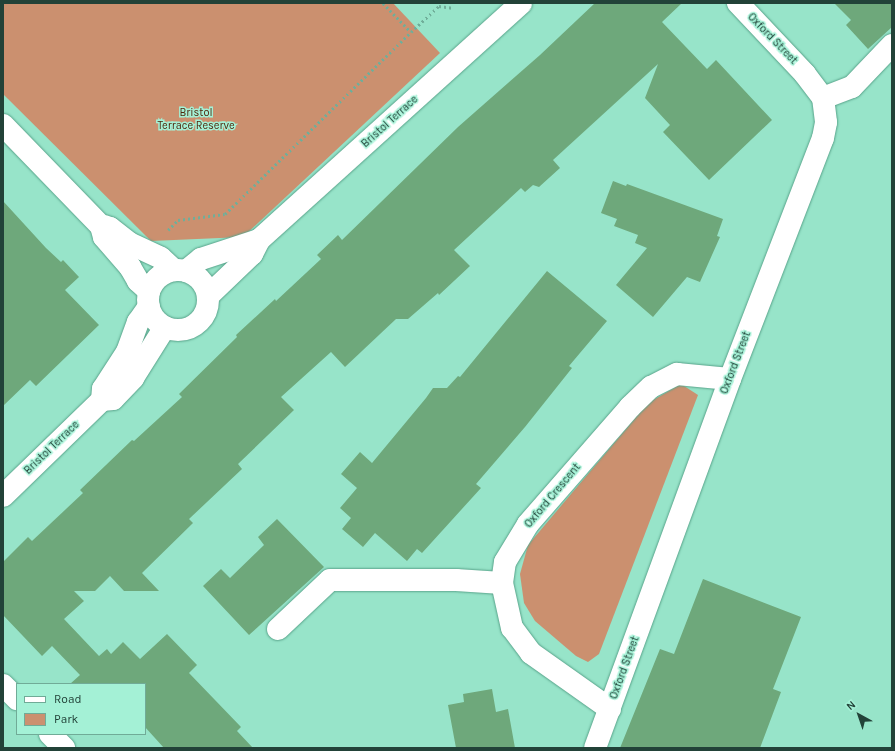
<!DOCTYPE html>
<html>
<head>
<meta charset="utf-8">
<style>
  body { margin:0 }
  #map { position:relative; width:895px; height:751px; overflow:hidden; background:#97e4c9; font-family:Karla,sans-serif }
  div>[style] { position:absolute }
  .green>* { inset:0; background:#cb906f }
  .building>* { inset:0; background:#6ea87b }
  .path>* { height:2.5px; margin-top:-1.25px; transform-origin:0; background:repeating-linear-gradient(90deg,#70ae99 0 2px,transparent 0 5px) }
  .roads { filter:drop-shadow(0 0 1px #58a38a) drop-shadow(0 0 1px #58a38a) }
  .minor>* { height:22px; margin:-11px; padding:0 11px; transform-origin:11px; border-radius:11px; background:#fff }
  .minor>.ring { margin:-11px; padding:0; box-sizing:content-box; background:none; border:22px solid #fff; border-radius:50% }
  span { translate:-50% -50%; white-space:nowrap; text-align:center; line-height:1.15; -webkit-text-stroke:3px #a4f1d6; paint-order:stroke }
  .street-label { font-size:11px; color:#224238 }
  .park-label { font-size:11px; color:#50270c }
  .frame { position:absolute; inset:0; border:4px solid #224238; pointer-events:none }
  .legend { position:absolute; left:16px; top:683px; width:130px; height:52px; box-sizing:border-box; background:#a4f1d6; border:1px solid #70ab97; margin:0; padding:5px 7px; list-style:none; font-size:12px; color:#224238 }
  .legend li { display:flex; align-items:center; gap:8px; height:20px }
  .legend b { width:20px; border:1px solid #70ab97 }
  .north { position:absolute; left:839px; top:695px; width:40px; height:40px; -webkit-text-stroke:3px #a4f1d6; paint-order:stroke; rotate:320deg; font-size:11px; font-weight:700; line-height:16px; text-align:center; color:#224238 }
  .north::after { content:''; display:block; margin:auto; width:14px; height:18px; background:#224238; clip-path:polygon(50% 0,100% 100%,50% 72%,0 100%) }
</style>
</head>
<body>
<div id="map">
  <div class="green">
    <div style="clip-path:polygon(3px 3px,393px 3px,440px 53px,243px 237px,151px 241px,3px 94px)"></div>
    <div style="clip-path:polygon(681px 384px,698px 395px,599px 654px,588px 662px,576px 656px,535px 621px,524px 603px,520px 574px,528px 545px,648px 403px)"></div>
  </div>
  <div class="building">
    <div style="clip-path:polygon(595px 3px,682px 3px,662px 22px,707px 69px,716px 60px,772px 120px,709px 180px,663px 132px,670px 125px,645px 98px,658px 64px,553px 160px,560px 168px,539px 187px,533px 185px,525px 192px,521px 188px,454px 250px,470px 266px,439px 295px,438px 293px,408px 319px,396px 319px,345px 367px,331px 352px,281px 397px,294px 410px,238px 464px,242px 469px,189px 519px,193px 523px,142px 573px,159px 591px,124px 591px,110px 576px,95px 591px,74px 591px,84px 601px,64px 619px,99px 656px,107px 649px,111px 654px,123px 642px,140px 659px,167px 634px,197px 665px,189px 673px,241px 727px,237px 731px,253px 748px,164px 748px,145px 727px,145px 684px,70px 684px,80px 675px,52px 646px,42px 656px,3px 615px,3px 562px,28px 537px,32px 541px,83px 493px,80px 490px,132px 440px,134px 441px,182px 397px,179px 394px,237px 337px,236px 335px,275px 299px,276px 301px,321px 259px,317px 255px,338px 235px,342px 240px,458px 127px,540px 55px)"></div>
    <div style="clip-path:polygon(834px 3px,892px 3px,892px 27px,868px 49px,846px 25px,851px 20px)"></div>
    <div style="clip-path:polygon(613px 181px,626px 186px,627px 184px,723px 219px,717px 236px,720px 237px,700px 282px,687px 277px,653px 317px,616px 285px,647px 248px,635px 243px,638px 235px,614px 226px,617px 219px,601px 213px)"></div>
    <div style="clip-path:polygon(3px 201px,46px 248px,61px 262px,63px 260px,79px 277px,65px 290px,99px 325px,36px 386px,30px 380px,3px 406px)"></div>
    <div style="clip-path:polygon(547px 271px,607px 321px,569px 366px,572px 368px,525px 427px,476px 484px,481px 488px,422px 553px,417px 549px,407px 561px,375px 533px,363px 547px,342px 529px,351px 518px,340px 508px,357px 488px,341px 474px,360px 452px,372px 463px,426px 398px,433px 388px,447px 388px,458px 376px,460px 377px)"></div>
    <div style="clip-path:polygon(277px 519px,324px 567px,249px 635px,203px 586px,221px 569px,230px 578px,264px 545px,258px 537px)"></div>
    <div style="clip-path:polygon(703px 579px,801px 617px,773px 689px,781px 692px,760px 748px,620px 748px,660px 649px,674px 654px)"></div>
    <div style="clip-path:polygon(492px 689px,496px 712px,508px 709px,515px 748px,456px 748px,448px 705px,464px 702px,463px 694px)"></div>
  </div>
  <div class="path">
    <div style="left:383px;top:3px;width:40px;rotate:46deg"></div>
    <div style="left:411px;top:32px;width:38px;rotate:-43deg"></div>
    <div style="left:439px;top:6px;width:15px;rotate:8deg"></div>
    <div style="left:168px;top:230px;width:14px;rotate:-45deg"></div>
    <div style="left:178px;top:220px;width:47px;rotate:-7.3deg"></div>
    <div style="left:225px;top:214px;width:260px;rotate:-44.4deg"></div>
  </div>
  <div class="roads">
    <div class="minor">
      <div style="left:823px;top:98px;width:31px;rotate:-21deg"></div>
      <div style="left:852px;top:87px;width:58px;rotate:-46.4deg"></div>
      <div style="left:3px;top:125px;width:141px;rotate:45.9deg"></div>
      <div style="left:101px;top:226px;width:11px;rotate:75deg"></div>
      <div style="left:104px;top:237px;width:40px;rotate:49deg"></div>
      <div style="left:130px;top:267px;width:16px;rotate:60deg"></div>
      <div style="left:138px;top:281px;width:15px;rotate:42deg"></div>
      <div style="left:104px;top:226px;width:6px;rotate:18deg"></div>
      <div style="left:110px;top:228px;width:24px;rotate:38deg"></div>
      <div style="left:129px;top:243px;width:35px;rotate:25deg"></div>
      <div style="left:161px;top:258px;width:18px;rotate:43deg"></div>
      <div class="ring" style="left:148px;top:270px;width:38px;height:38px"></div>
      <div style="left:186px;top:271px;width:19px;rotate:-39deg"></div>
      <div style="left:201px;top:259px;width:61px;rotate:-18.1deg"></div>
      <div style="left:208px;top:296px;width:61px;rotate:-43.7deg"></div>
      <div style="left:252px;top:254px;width:16px;rotate:-63deg"></div>
      <div style="left:259px;top:240px;width:353px;rotate:-42.1deg"></div>
      <div style="left:102px;top:400px;width:11px;rotate:-5deg"></div>
      <div style="left:113px;top:399px;width:29px;rotate:-46deg"></div>
      <div style="left:133px;top:378px;width:60px;rotate:-57.9deg"></div>
      <div style="left:3px;top:496px;width:138px;rotate:-44.1deg"></div>
      <div style="left:102px;top:400px;width:11px;rotate:-85deg"></div>
      <div style="left:103px;top:389px;width:44px;rotate:-57deg"></div>
      <div style="left:127px;top:352px;width:32px;rotate:-70deg"></div>
      <div style="left:138px;top:322px;width:19px;rotate:-55deg"></div>
      <div style="left:278px;top:629px;width:71px;rotate:-43.3deg"></div>
      <div style="left:330px;top:580px;width:126px"></div>
      <div style="left:456px;top:580px;width:46px;rotate:3.7deg"></div>
      <div style="left:3px;top:685px;width:20px;rotate:45deg"></div>
      <div style="left:610px;top:709px;width:97px;rotate:-144.7deg"></div>
      <div style="left:531px;top:653px;width:31px;rotate:-127deg"></div>
      <div style="left:512px;top:628px;width:46px;rotate:-102.5deg"></div>
      <div style="left:502px;top:583px;width:21px;rotate:-82deg"></div>
      <div style="left:505px;top:562px;width:44px;rotate:-58.8deg"></div>
      <div style="left:528px;top:524px;width:155px;rotate:-48.9deg"></div>
      <div style="left:630px;top:407px;width:29px;rotate:-44deg"></div>
      <div style="left:651px;top:387px;width:29px;rotate:-27deg"></div>
      <div style="left:677px;top:374px;width:53px;rotate:5.4deg"></div>
      <div style="left:50px;top:734px;width:20px;rotate:45deg"></div>
      <div style="left:595px;top:748px;width:393px;rotate:-69.9deg"></div>
      <div style="left:730px;top:379px;width:258px;rotate:-68.9deg"></div>
      <div style="left:823px;top:138px;width:16px;rotate:-79deg"></div>
      <div style="left:826px;top:122px;width:24px;rotate:-97deg"></div>
      <div style="left:823px;top:98px;width:30px;rotate:-127deg"></div>
      <div style="left:805px;top:74px;width:98px;rotate:-133.3deg"></div>
    </div>
  </div>
  <div class="street-label">
    <span style="left:772px;top:39px;rotate:46deg">Oxford Street</span>
    <span style="left:390px;top:122px;rotate:-42deg">Bristol Terrace</span>
    <span style="left:736px;top:363px;rotate:-69deg">Oxford Street</span>
    <span style="left:52px;top:448px;rotate:-44deg">Bristol Terrace</span>
    <span style="left:553px;top:496px;rotate:-50deg">Oxford Crescent</span>
    <span style="left:625px;top:668px;rotate:-70deg">Oxford Street</span>
  </div>
  <div class="park-label">
    <span style="left:196px;top:120px">Bristol<br>Terrace Reserve</span>
  </div>
  <div class="frame"></div>
  <ul class="legend">
  <li><b style="height:5px;background:#fff"></b>Road</li>
  <li><b style="height:11px;background:#cb906f"></b>Park</li>
  </ul>
  <div class="north">N</div>
</div>
</body>
</html>
